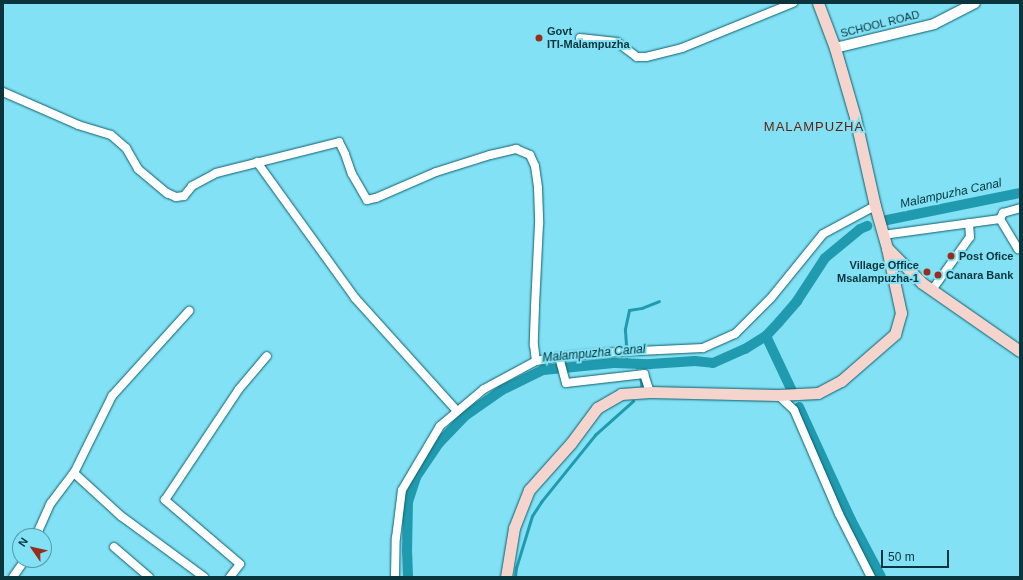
<!DOCTYPE html>
<html>
<head>
<meta charset="utf-8">
<style>
  body { margin:0 }
  #map { position:relative; width:1023px; height:580px; overflow:hidden; background:#82e1f4; font-family:Arial,sans-serif }
  div>[style] { position:absolute }
  .stream>* { height:2.5px; margin:-1.25px; padding:0 1.25px; transform-origin:1.25px; border-radius:1.25px; background:#209aae }
  .canal>* { height:10px; margin:-5px; padding:0 5px; transform-origin:5px; border-radius:5px; background:#209aae }
  .roads { filter:drop-shadow(0 0 1px #0c5f6d) drop-shadow(0 0 1px #0c5f6d) }
  .minor>* { height:8px; margin:-4px; padding:0 4px; transform-origin:4px; border-radius:4px; background:#fff }
  .tertiary>* { height:10px; margin:-5px; padding:0 5px; transform-origin:5px; border-radius:5px; background:#fff }
  .secondary>* { height:11px; margin:-5.5px; padding:0 5.5px; transform-origin:5.5px; border-radius:5.5px; background:#f5d4ce }
  .dots>* { width:11px; height:11px; translate:-50% -50%; box-sizing:border-box; border:2px solid #82e1f4; border-radius:50% }
  span { translate:-50% -50%; white-space:nowrap; text-align:center; line-height:1.15; -webkit-text-stroke:4px #82e1f4; paint-order:stroke }
  .street-label { font-size:11px; color:#0a353d }
  .poi-label { font-size:11px; color:#0a353d; font-weight:700 }
  .left { translate:0 -50%; text-align:left }
  .right { translate:-100% -50%; text-align:right }
  .water-label { font-size:12px; color:#00363f; font-style:italic }
  .quarter-label { font-size:13px; color:#621f12; letter-spacing:1px }
  .frame { position:absolute; inset:0; border:4px solid #0a353d; pointer-events:none }
  .north { position:absolute; left:12px; top:528px; width:40px; height:40px; box-sizing:border-box; background:#82e1f4; border:1px solid #529cab; border-radius:50%; rotate:304deg; font-size:11px; font-weight:700; line-height:16px; text-align:center; color:#0a353d }
  .north::after { content:''; display:block; margin:auto; width:14px; height:18px; background:#972e1b; clip-path:polygon(50% 0,100% 100%,50% 72%,0 100%) }
  .scale { position:absolute; left:881px; top:550px; width:68px; height:18px; box-sizing:border-box; border:2px solid #0a353d; border-top:0; padding-left:5px; font-size:12px; line-height:14px; white-space:nowrap; color:#0a353d; -webkit-text-stroke:3px #82e1f4; paint-order:stroke }
</style>
</head>
<body>
<div id="map">
  <div class="stream">
    <div style="left:626px;top:345px;width:16px;rotate:-94deg"></div>
    <div style="left:625px;top:329px;width:19px;rotate:-78deg"></div>
    <div style="left:629px;top:310px;width:13px;rotate:-9deg"></div>
    <div style="left:642px;top:308px;width:18px;rotate:-22deg"></div>
    <div style="left:627px;top:359px;width:2px;rotate:90deg"></div>
    <div style="left:627px;top:361px;width:7px"></div>
    <div style="left:634px;top:361px;width:7px;rotate:63deg"></div>
    <div style="left:641px;top:379px;width:7px;rotate:82deg"></div>
    <div style="left:515px;top:577px;width:9px;rotate:-84deg"></div>
    <div style="left:516px;top:568px;width:54px;rotate:-72.9deg"></div>
    <div style="left:532px;top:516px;width:17px;rotate:-57deg"></div>
    <div style="left:541px;top:502px;width:86px;rotate:-51.1deg"></div>
    <div style="left:595px;top:435px;width:51px;rotate:-41.8deg"></div>
  </div>
  <div class="canal">
    <div style="left:887px;top:220px;width:136px;rotate:-11.5deg"></div>
    <div style="left:766px;top:336px;width:59px;rotate:64.7deg"></div>
    <div style="left:799px;top:407px;width:124px;rotate:65.3deg"></div>
    <div style="left:851px;top:520px;width:64px;rotate:62.2deg"></div>
    <div style="left:408px;top:577px;width:25px;rotate:-92deg"></div>
    <div style="left:407px;top:552px;width:50px;rotate:-88.9deg"></div>
    <div style="left:408px;top:502px;width:26px;rotate:-72deg"></div>
    <div style="left:416px;top:477px;width:41px;rotate:-55.9deg"></div>
    <div style="left:439px;top:443px;width:37px;rotate:-46deg"></div>
    <div style="left:465px;top:416px;width:45px;rotate:-35.1deg"></div>
    <div style="left:502px;top:390px;width:46px;rotate:-26deg"></div>
    <div style="left:543px;top:370px;width:71px;rotate:-5.6deg"></div>
    <div style="left:614px;top:363px;width:36px;rotate:2deg"></div>
    <div style="left:650px;top:364px;width:45px;rotate:-3.8deg"></div>
    <div style="left:695px;top:361px;width:18px;rotate:6deg"></div>
    <div style="left:713px;top:363px;width:35px;rotate:-24deg"></div>
    <div style="left:745px;top:349px;width:25px;rotate:-32deg"></div>
    <div style="left:766px;top:336px;width:19px;rotate:-47deg"></div>
    <div style="left:779px;top:322px;width:28px;rotate:-49deg"></div>
    <div style="left:797px;top:301px;width:51px;rotate:-56.9deg"></div>
    <div style="left:825px;top:258px;width:45px;rotate:-39.6deg"></div>
    <div style="left:860px;top:229px;width:8px;rotate:-23deg"></div>
  </div>
  <div class="roads">
    <div class="minor">
      <div style="left:580px;top:38px;width:37px;rotate:6deg"></div>
      <div style="left:617px;top:42px;width:25px;rotate:37deg"></div>
      <div style="left:637px;top:57px;width:9px"></div>
      <div style="left:646px;top:57px;width:37px;rotate:-14deg"></div>
      <div style="left:682px;top:48px;width:120px;rotate:-22.1deg"></div>
      <div style="left:3px;top:92px;width:82px;rotate:23.7deg"></div>
      <div style="left:78px;top:125px;width:34px;rotate:17deg"></div>
      <div style="left:111px;top:135px;width:20px;rotate:41deg"></div>
      <div style="left:126px;top:148px;width:24px;rotate:60deg"></div>
      <div style="left:138px;top:169px;width:38px;rotate:40deg"></div>
      <div style="left:167px;top:193px;width:10px;rotate:24deg"></div>
      <div style="left:176px;top:197px;width:8px;rotate:-7deg"></div>
      <div style="left:184px;top:196px;width:13px;rotate:-51deg"></div>
      <div style="left:192px;top:186px;width:27px;rotate:-28deg"></div>
      <div style="left:216px;top:173px;width:127px;rotate:-14.1deg"></div>
      <div style="left:339px;top:142px;width:13px;rotate:63deg"></div>
      <div style="left:345px;top:154px;width:21px;rotate:71deg"></div>
      <div style="left:352px;top:174px;width:30px;rotate:60deg"></div>
      <div style="left:367px;top:200px;width:9px;rotate:-13deg"></div>
      <div style="left:376px;top:198px;width:65px;rotate:-23.4deg"></div>
      <div style="left:436px;top:172px;width:57px;rotate:-17.5deg"></div>
      <div style="left:490px;top:155px;width:27px;rotate:-13deg"></div>
      <div style="left:516px;top:149px;width:15px;rotate:23deg"></div>
      <div style="left:530px;top:155px;width:12px;rotate:66deg"></div>
      <div style="left:535px;top:166px;width:22px;rotate:82deg"></div>
      <div style="left:538px;top:188px;width:36px;rotate:88deg"></div>
      <div style="left:539px;top:224px;width:83px;rotate:92.8deg"></div>
      <div style="left:535px;top:307px;width:38px;rotate:92deg"></div>
      <div style="left:534px;top:345px;width:16px;rotate:83deg"></div>
      <div style="left:536px;top:361px;width:23px;rotate:-10deg"></div>
      <div style="left:559px;top:357px;width:58px;rotate:-4.9deg"></div>
      <div style="left:617px;top:352px;width:86px;rotate:-2.7deg"></div>
      <div style="left:703px;top:348px;width:35px;rotate:-24deg"></div>
      <div style="left:735px;top:334px;width:51px;rotate:-45deg"></div>
      <div style="left:771px;top:298px;width:82px;rotate:-50.9deg"></div>
      <div style="left:823px;top:234px;width:59px;rotate:-28.3deg"></div>
      <div style="left:257px;top:162px;width:168px;rotate:54.2deg"></div>
      <div style="left:355px;top:298px;width:152px;rotate:47.9deg"></div>
      <div style="left:1000px;top:219px;width:7px;rotate:-63deg"></div>
      <div style="left:1003px;top:213px;width:18px;rotate:-16deg"></div>
      <div style="left:883px;top:235px;width:118px;rotate:-7.8deg"></div>
      <div style="left:1000px;top:219px;width:35px;rotate:59deg"></div>
      <div style="left:1018px;top:249px;width:2px;rotate:-27deg"></div>
      <div style="left:932px;top:290px;width:65px;rotate:-54.4deg"></div>
      <div style="left:970px;top:237px;width:14px;rotate:-94deg"></div>
      <div style="left:559px;top:357px;width:27px;rotate:75deg"></div>
      <div style="left:566px;top:383px;width:79px;rotate:-6.6deg"></div>
      <div style="left:644px;top:374px;width:19px;rotate:72deg"></div>
      <div style="left:778px;top:395px;width:22px;rotate:43deg"></div>
      <div style="left:794px;top:410px;width:113px;rotate:66.6deg"></div>
      <div style="left:839px;top:514px;width:71px;rotate:63.1deg"></div>
      <div style="left:74px;top:473px;width:64px;rotate:42.5deg"></div>
      <div style="left:121px;top:516px;width:103px;rotate:36.3deg"></div>
      <div style="left:36px;top:536px;width:36px;rotate:-66deg"></div>
      <div style="left:51px;top:503px;width:38px;rotate:-53deg"></div>
      <div style="left:74px;top:473px;width:86px;rotate:-63.7deg"></div>
      <div style="left:112px;top:396px;width:115px;rotate:-47.8deg"></div>
      <div style="left:114px;top:547px;width:46px;rotate:40.6deg"></div>
      <div style="left:13px;top:577px;width:21px;rotate:-55deg"></div>
      <div style="left:230px;top:577px;width:16px;rotate:-52deg"></div>
      <div style="left:240px;top:564px;width:99px;rotate:-139.5deg"></div>
      <div style="left:165px;top:500px;width:133px;rotate:-56.3deg"></div>
      <div style="left:239px;top:389px;width:43px;rotate:-49.7deg"></div>
      <div style="left:395px;top:577px;width:39px;rotate:-89deg"></div>
      <div style="left:396px;top:538px;width:48px;rotate:-82.9deg"></div>
      <div style="left:402px;top:490px;width:74px;rotate:-59.3deg"></div>
      <div style="left:440px;top:426px;width:57px;rotate:-40.1deg"></div>
      <div style="left:484px;top:389px;width:59px;rotate:-28.3deg"></div>
    </div>
    <div class="tertiary">
      <div style="left:835px;top:48px;width:102px;rotate:-13.6deg"></div>
      <div style="left:934px;top:24px;width:46px;rotate:-27.1deg"></div>
    </div>
    <div class="secondary">
      <div style="left:887px;top:248px;width:49px;rotate:45deg"></div>
      <div style="left:922px;top:283px;width:119px;rotate:34.8deg"></div>
      <div style="left:506px;top:577px;width:50px;rotate:-80.7deg"></div>
      <div style="left:514px;top:528px;width:41px;rotate:-68.5deg"></div>
      <div style="left:529px;top:490px;width:63px;rotate:-48.2deg"></div>
      <div style="left:571px;top:443px;width:44px;rotate:-53.4deg"></div>
      <div style="left:597px;top:408px;width:28px;rotate:-30deg"></div>
      <div style="left:621px;top:394px;width:29px;rotate:-4deg"></div>
      <div style="left:650px;top:392px;width:128px;rotate:1.3deg"></div>
      <div style="left:778px;top:395px;width:40px;rotate:-2.9deg"></div>
      <div style="left:818px;top:393px;width:26px;rotate:-28deg"></div>
      <div style="left:841px;top:381px;width:72px;rotate:-41deg"></div>
      <div style="left:895px;top:334px;width:22px;rotate:-74deg"></div>
      <div style="left:901px;top:313px;width:66px;rotate:-102.2deg"></div>
      <div style="left:887px;top:248px;width:44px;rotate:-105.9deg"></div>
      <div style="left:875px;top:206px;width:91px;rotate:-102.7deg"></div>
      <div style="left:855px;top:117px;width:72px;rotate:-106.2deg"></div>
      <div style="left:835px;top:48px;width:48px;rotate:-110.7deg"></div>
    </div>
  </div>
  <div class="dots">
    <div style="left:539px;top:38px;background:#972e1b"></div>
    <div style="left:951px;top:256px;background:#972e1b"></div>
    <div style="left:927px;top:272px;background:#972e1b"></div>
    <div style="left:938px;top:275px;background:#972e1b"></div>
  </div>
  <div class="street-label">
    <span style="left:880px;top:24px;rotate:-14deg">SCHOOL ROAD</span>
  </div>
  <div class="poi-label">
    <span class="left" style="left:547px;top:38px">Govt<br>ITI-Malampuzha</span>
    <span class="left" style="left:959px;top:256px">Post Ofice</span>
    <span class="right" style="left:919px;top:272px">Village Office<br>Msalampuzha-1</span>
    <span class="left" style="left:946px;top:275px">Canara Bank</span>
  </div>
  <div class="water-label">
    <span style="left:951px;top:194px;rotate:-12deg">Malampuzha Canal</span>
    <span style="left:594px;top:354px;rotate:-5deg">Malampuzha Canal</span>
  </div>
  <div class="quarter-label">
    <span style="left:814px;top:127px">MALAMPUZHA</span>
  </div>
  <div class="frame"></div>
  <div class="north">N</div>
  <div class="scale">50 m</div>
</div>
</body>
</html>
